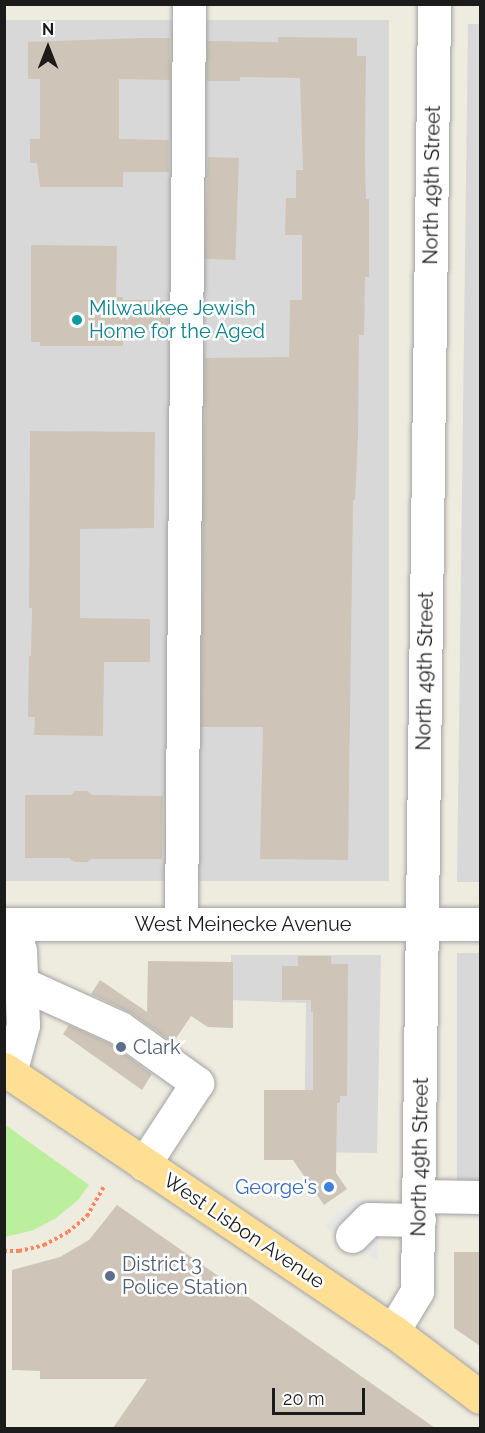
<!DOCTYPE html>
<html>
<head>
<meta charset="utf-8">
<style>
  body { margin:0 }
  #map { position:relative; width:485px; height:1433px; overflow:hidden; background:#eeebdf; font-family:Raleway,sans-serif }
  div>[style] { position:absolute }
  .residential>* { inset:0; background:#d9d8d8; transform-origin:0 0 }
  .grass>* { inset:0; background:#bbef9e }
  .parking>* { inset:0; background:#e7e7e7 }
  .building>* { inset:0; background:#cec5b8; transform-origin:0 0 }
  .path>* { height:4px; margin-top:-2px; transform-origin:0; background:repeating-linear-gradient(90deg,#ff855f 0 3px,transparent 0 6px) }
  .roads { filter:drop-shadow(0 0 2px #a2a2a2) drop-shadow(0 0 2px #a2a2a2) }
  .minor>* { height:33px; margin:-16.5px; padding:0 16.5px; transform-origin:16.5px; border-radius:16.5px; background:#fff }
  .major>* { height:33px; margin:-16.5px; padding:0 16.5px; transform-origin:16.5px; border-radius:16.5px; background:#ffdf93 }
  .dots>* { width:16px; height:16px; translate:-50% -50%; box-sizing:border-box; border:3px solid #fff; border-radius:50% }
  span { translate:-50% -50%; white-space:nowrap; text-align:center; line-height:1.15; -webkit-text-stroke:5px #fff; paint-order:stroke }
  .street-label { font-size:20px; color:#1b1b1b }
  .culture-label { font-size:20px; color:#0d838f }
  .left { translate:0 -50%; text-align:left }
  .service-label { font-size:20px; color:#4e5e75 }
  .shop-label { font-size:20px; color:#366cbe }
  .right { translate:-100% -50%; text-align:right }
  .frame { position:absolute; inset:0; border:6px solid #1b1b1b; pointer-events:none }
  .north { position:absolute; left:18px; top:18px; width:60px; height:60px; -webkit-text-stroke:4px #fff; paint-order:stroke; rotate:0deg; font-size:16px; font-weight:700; line-height:24px; text-align:center; color:#1b1b1b }
  .north::after { content:''; display:block; margin:auto; width:21px; height:27px; background:#1b1b1b; clip-path:polygon(50% 0,100% 100%,50% 72%,0 100%) }
  .scale { position:absolute; left:272px; top:1388px; width:93px; height:27px; box-sizing:border-box; border:3px solid #1b1b1b; border-top:0; padding-left:8px; font-size:18px; line-height:21px; white-space:nowrap; color:#1b1b1b; -webkit-text-stroke:4px #fff; paint-order:stroke }
</style>
</head>
<body>
<div id="map">
  <div class="residential">
    <div style="left:5px;top:20px;width:384px;height:861px"></div>
    <div style="clip-path:polygon(468px 24px,480px 24px,480px 882px,457px 882px)"></div>
    <div style="left:457px;top:953px;width:23px;height:244px"></div>
    <div style="clip-path:polygon(231px 955px,381px 955px,377px 1153px,304px 1152px,306px 1003px,231px 1000px)"></div>
  </div>
  <div class="grass">
    <div style="clip-path:polygon(7px 1126px,89px 1185px,78px 1200px,56px 1218px,34px 1230px,5px 1237px,4px 1128px)"></div>
  </div>
  <div class="parking">
    <div style="clip-path:polygon(356px 1200px,379px 1201px,378px 1261px,325px 1227px,337px 1214px)"></div>
  </div>
  <div class="building">
    <div style="clip-path:polygon(278px 37px,357px 38px,357px 56px,366px 56px,365px 157px,366px 199px,369px 199px,369px 277px,365px 277px,364px 335px,359px 335px,358px 438px,355px 500px,353px 500px,348px 860px,260px 859px,263px 727px,201px 727px,205px 358px,289px 357px,290px 300px,302px 300px,302px 235px,285px 235px,286px 198px,296px 198px,296px 170px,303px 170px,300px 78px,240px 77px,240px 81px,207px 81px,207px 41px,278px 42px)"></div>
    <div style="clip-path:polygon(140px 38px,170px 38px,170px 80px,119px 79px,119px 139px,169px 140px,169px 172px,123px 172px,123px 187px,40px 187px,37px 163px,30px 163px,30px 139px,40px 139px,40px 79px,28px 79px,28px 42px)"></div>
    <div style="left:208px;top:157px;width:31px;height:102px;rotate:2deg"></div>
    <div style="clip-path:polygon(31px 245px,117px 246px,116px 297px,123px 297px,123px 300px,168px 300px,167px 330px,123px 330px,123px 346px,40px 346px,40px 342px,31px 342px)"></div>
    <div style="clip-path:polygon(30px 431px,155px 432px,154px 528px,80px 529px,80px 618px,150px 619px,150px 662px,104px 662px,103px 736px,34px 735px,35px 717px,28px 717px,29px 656px,31px 656px,32px 608px,29px 608px)"></div>
    <div style="clip-path:polygon(75px 791px,87px 791px,92px 795px,163px 796px,162px 859px,91px 859px,87px 862px,74px 862px,69px 858px,25px 858px,25px 795px,71px 795px)"></div>
    <div style="clip-path:polygon(298px 956px,331px 956px,331px 964px,348px 964px,347px 1096px,340px 1096px,340px 1103px,337px 1103px,336px 1173px,347px 1189px,324px 1205px,293px 1160px,264px 1160px,264px 1090px,313px 1090px,313px 1012px,311px 1012px,311px 1000px,282px 1000px,282px 966px,298px 966px)"></div>
    <div style="clip-path:polygon(148px 961px,233px 962px,233px 1028px,208px 1027px,191px 1016px,173px 1043px,131px 1013px,91px 994px,100px 980px,147px 1012px)"></div>
    <div style="clip-path:polygon(69px 1025px,111px 1044px,152px 1074px,142px 1090px,63px 1034px)"></div>
    <div style="clip-path:polygon(117px 1205px,435px 1428px,113px 1428px,147px 1379px,40px 1379px,40px 1371px,12px 1370px,12px 1270px,60px 1257px,89px 1240px)"></div>
    <div style="clip-path:polygon(454px 1252px,480px 1252px,480px 1346px,454px 1328px)"></div>
  </div>
  <div class="path">
    <div style="left:4px;top:1251px;width:15px"></div>
    <div style="left:19px;top:1251px;width:26px;rotate:-13deg"></div>
    <div style="left:44px;top:1245px;width:27px;rotate:-28deg"></div>
    <div style="left:68px;top:1232px;width:25px;rotate:-40deg"></div>
    <div style="left:87px;top:1216px;width:34px;rotate:-60deg"></div>
  </div>
  <div class="roads">
    <div class="minor">
      <div style="left:181px;top:923px;width:919px;rotate:-89.5deg"></div>
      <div style="left:4px;top:924px;width:476px"></div>
      <div style="left:21px;top:983px;width:109px;rotate:24.4deg"></div>
      <div style="left:120px;top:1028px;width:95px;rotate:35.5deg"></div>
      <div style="left:197px;top:1083px;width:97px;rotate:123.2deg"></div>
      <div style="left:10px;top:1073px;width:50px;rotate:-74.8deg"></div>
      <div style="left:23px;top:1025px;width:74px;rotate:-92.3deg"></div>
      <div style="left:20px;top:951px;width:28px;rotate:-105deg"></div>
      <div style="left:419px;top:1196px;width:61px;rotate:0.9deg"></div>
      <div style="left:352px;top:1236px;width:24px;rotate:-45deg"></div>
      <div style="left:369px;top:1219px;width:50px;rotate:1.1deg"></div>
      <div style="left:393px;top:1331px;width:47px;rotate:-59deg"></div>
      <div style="left:417px;top:1291px;width:1287px;rotate:-89.24deg"></div>
    </div>
    <div class="major">
      <div style="left:4px;top:1069px;width:469px;rotate:34deg"></div>
      <div style="left:393px;top:1331px;width:109px;rotate:37.2deg"></div>
    </div>
  </div>
  <div class="dots">
    <div style="left:77px;top:320px;background:#0f9aa8"></div>
    <div style="left:121px;top:1047px;background:#5c6f8a"></div>
    <div style="left:329px;top:1187px;background:#3f7fe0"></div>
    <div style="left:110px;top:1276px;background:#5c6f8a"></div>
  </div>
  <div class="street-label">
    <span style="left:432px;top:185px;rotate:-89deg">North 49th Street</span>
    <span style="left:425px;top:671px;rotate:-89deg">North 49th Street</span>
    <span style="left:243px;top:924px">West Meinecke Avenue</span>
    <span style="left:420px;top:1157px;rotate:-89deg">North 49th Street</span>
    <span style="left:244px;top:1231px;rotate:34deg">West Lisbon Avenue</span>
  </div>
  <div class="culture-label">
    <span class="left" style="left:89px;top:320px">Milwaukee Jewish<br>Home for the Aged</span>
  </div>
  <div class="service-label">
    <span class="left" style="left:133px;top:1047px">Clark</span>
    <span class="left" style="left:122px;top:1276px">District 3<br>Police Station</span>
  </div>
  <div class="shop-label">
    <span class="right" style="left:317px;top:1187px">George's</span>
  </div>
  <div class="frame"></div>
  <div class="north">N</div>
  <div class="scale">20 m</div>
</div>
</body>
</html>
